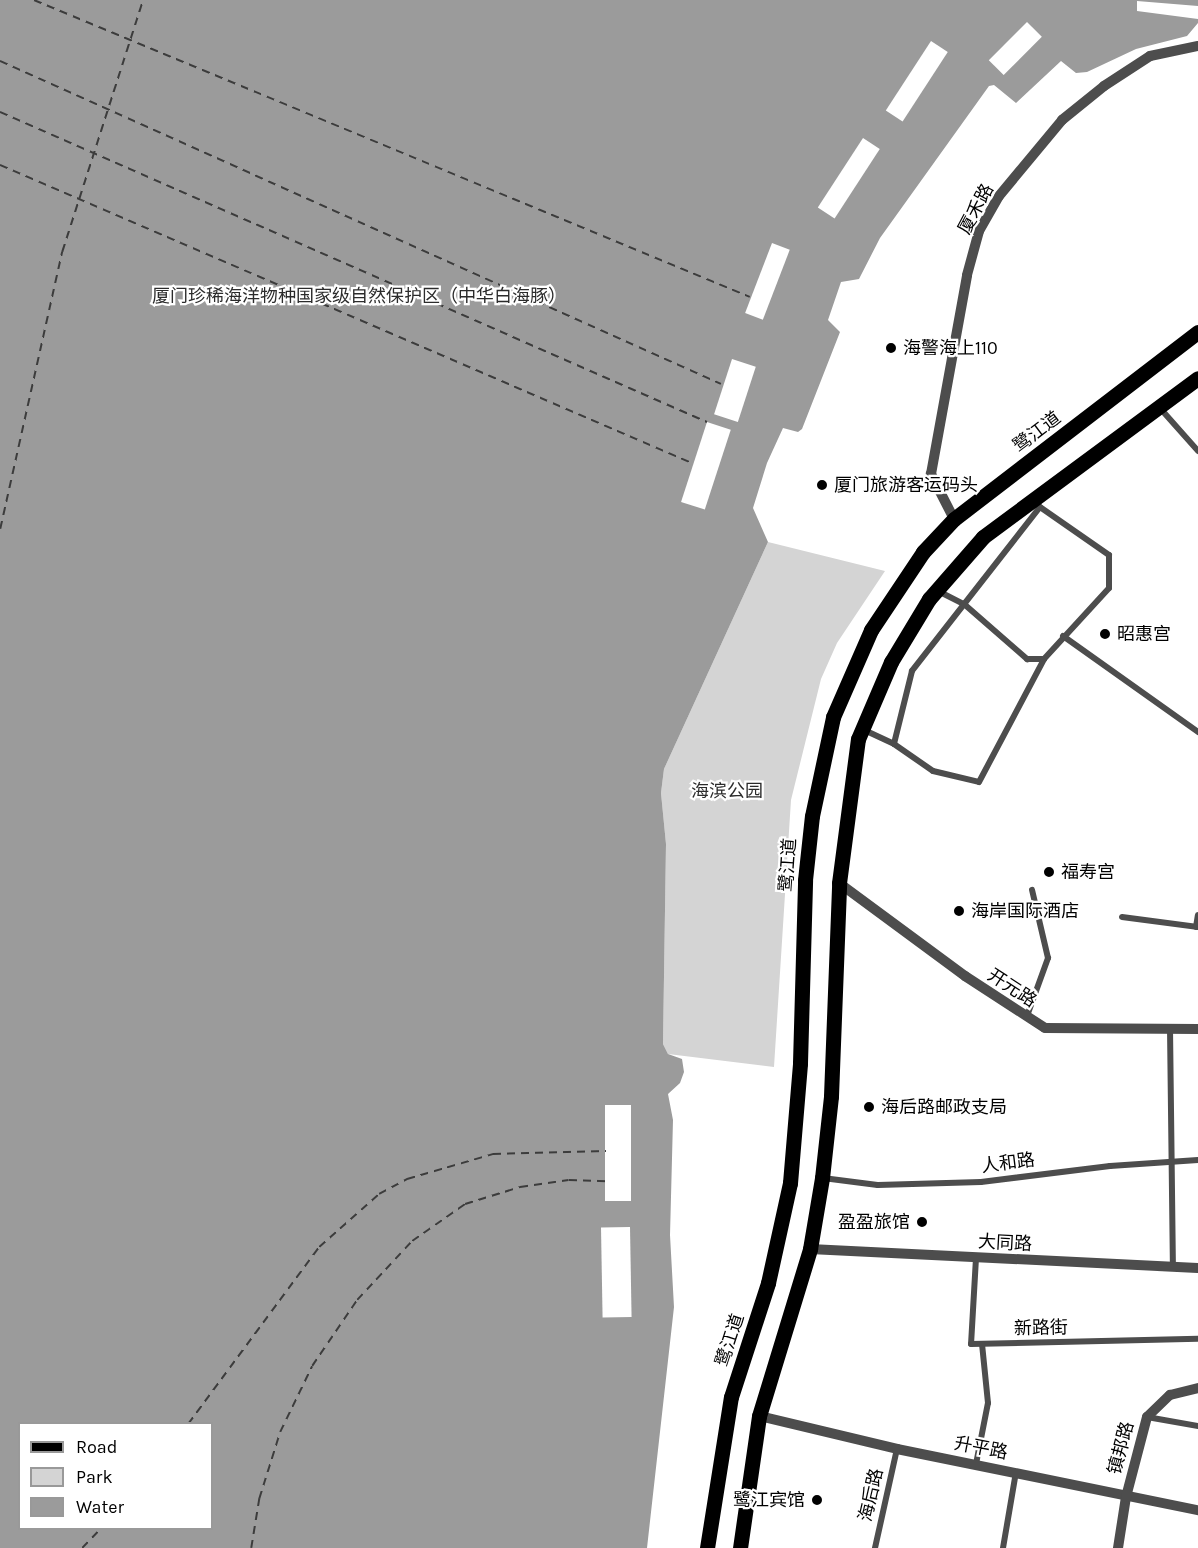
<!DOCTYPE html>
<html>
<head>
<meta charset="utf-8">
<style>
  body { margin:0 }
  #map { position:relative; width:1198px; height:1548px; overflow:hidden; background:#fff; font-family:Karla,"Noto Sans SC",sans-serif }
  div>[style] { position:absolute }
  .green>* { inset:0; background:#d4d4d4 }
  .water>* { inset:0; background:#9b9b9b }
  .pier>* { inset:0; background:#fff; transform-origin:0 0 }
  .ferry>* { height:1.5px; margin-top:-0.75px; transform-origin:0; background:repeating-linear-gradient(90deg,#3c3c3c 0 8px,transparent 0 14px) }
  .minor>* { height:6px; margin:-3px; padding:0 3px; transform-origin:3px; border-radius:3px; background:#4d4d4d }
  .tertiary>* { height:10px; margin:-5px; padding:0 5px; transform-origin:5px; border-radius:5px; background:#4d4d4d }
  .primary>* { height:15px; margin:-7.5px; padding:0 7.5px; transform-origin:7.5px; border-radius:7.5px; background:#000 }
  .dots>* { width:16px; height:16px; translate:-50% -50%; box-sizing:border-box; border:3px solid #fff; border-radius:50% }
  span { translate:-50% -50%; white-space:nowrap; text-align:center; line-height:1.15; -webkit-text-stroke:4.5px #fff; paint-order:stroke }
  .street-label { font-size:18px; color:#000 }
  .park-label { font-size:18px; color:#2b2b2b }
  .poi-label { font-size:18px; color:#000 }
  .left { translate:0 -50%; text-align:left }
  .right { translate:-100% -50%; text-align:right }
  .legend { position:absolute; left:18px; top:1422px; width:195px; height:108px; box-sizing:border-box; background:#fff; border:2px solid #999; margin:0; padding:8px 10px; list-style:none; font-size:18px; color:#000 }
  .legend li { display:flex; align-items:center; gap:12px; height:30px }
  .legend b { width:30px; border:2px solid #999 }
</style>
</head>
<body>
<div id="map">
  <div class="green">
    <div style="clip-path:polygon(768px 542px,885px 571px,837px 643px,821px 679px,791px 800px,774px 1067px,668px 1054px,663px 1044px,666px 844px,661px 793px,664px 769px)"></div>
  </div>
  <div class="water">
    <div style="clip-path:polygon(evenodd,0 0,1198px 0,1198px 23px,1187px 36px,1136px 49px,1087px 72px,1076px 73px,1061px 61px,1016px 103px,994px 85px,989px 86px,880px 238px,859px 279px,841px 282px,828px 320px,840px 332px,802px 429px,798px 432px,783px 428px,767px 463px,753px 508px,768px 542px,664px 769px,661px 793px,666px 844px,663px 1044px,668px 1054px,682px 1059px,684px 1072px,680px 1083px,668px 1094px,673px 1120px,670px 1235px,674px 1307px,647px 1548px,0 1548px,0 0,20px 1424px,212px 1424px,212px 1528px,20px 1528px,20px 1424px)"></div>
  </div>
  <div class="pier">
    <div style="clip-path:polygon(1137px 1px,1198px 6px,1198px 19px,1137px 11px)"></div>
    <div style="left:1027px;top:22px;width:21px;height:54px;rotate:45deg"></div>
    <div style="left:931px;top:41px;width:20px;height:83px;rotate:33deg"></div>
    <div style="left:863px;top:138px;width:20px;height:83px;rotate:33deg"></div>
    <div style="left:772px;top:243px;width:19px;height:75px;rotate:21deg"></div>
    <div style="left:732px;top:359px;width:25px;height:58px;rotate:18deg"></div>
    <div style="left:707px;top:422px;width:25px;height:84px;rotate:18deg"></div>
    <div style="left:605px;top:1105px;width:26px;height:96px"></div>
    <div style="left:630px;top:1227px;width:90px;height:29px;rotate:89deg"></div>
  </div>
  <div class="ferry">
    <div style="left:34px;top:0;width:775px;rotate:22.53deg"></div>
    <div style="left:0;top:61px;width:790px;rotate:24.13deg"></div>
    <div style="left:0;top:112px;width:772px;rotate:23.68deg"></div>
    <div style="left:0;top:165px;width:753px;rotate:23.3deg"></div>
    <div style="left:0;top:529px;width:284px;rotate:-77.4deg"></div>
    <div style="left:62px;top:252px;width:265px;rotate:-72.2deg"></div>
    <div style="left:188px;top:1424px;width:220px;rotate:-53.5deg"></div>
    <div style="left:319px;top:1247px;width:80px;rotate:-41.5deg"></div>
    <div style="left:379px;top:1194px;width:32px;rotate:-28deg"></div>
    <div style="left:407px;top:1179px;width:90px;rotate:-16.2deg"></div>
    <div style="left:493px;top:1154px;width:113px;rotate:-1.5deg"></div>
    <div style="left:82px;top:1548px;width:28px;rotate:-46deg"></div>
    <div style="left:251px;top:1548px;width:50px;rotate:-80.7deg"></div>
    <div style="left:259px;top:1499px;width:70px;rotate:-72.6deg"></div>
    <div style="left:280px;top:1432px;width:73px;rotate:-64.1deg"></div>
    <div style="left:312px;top:1366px;width:80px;rotate:-55.7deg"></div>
    <div style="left:357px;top:1300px;width:81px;rotate:-47deg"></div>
    <div style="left:412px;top:1241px;width:65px;rotate:-34.9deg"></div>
    <div style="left:465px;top:1204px;width:58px;rotate:-17.2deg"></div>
    <div style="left:520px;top:1187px;width:49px;rotate:-8.1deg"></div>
    <div style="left:569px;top:1180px;width:38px;rotate:2deg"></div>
  </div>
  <div class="minor">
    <div style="left:1159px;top:407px;width:59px;rotate:48.4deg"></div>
    <div style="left:1040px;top:507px;width:208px;rotate:128deg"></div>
    <div style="left:912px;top:671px;width:75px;rotate:103.9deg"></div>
    <div style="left:894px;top:744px;width:47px;rotate:34.7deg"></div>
    <div style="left:933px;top:771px;width:47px;rotate:13.4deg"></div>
    <div style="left:979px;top:782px;width:139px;rotate:-62.1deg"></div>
    <div style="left:938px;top:591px;width:29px;rotate:27deg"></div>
    <div style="left:964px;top:604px;width:84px;rotate:41.1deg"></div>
    <div style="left:1027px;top:659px;width:17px"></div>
    <div style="left:1044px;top:659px;width:96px;rotate:-47.5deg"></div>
    <div style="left:1109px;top:588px;width:33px;rotate:-90deg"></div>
    <div style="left:1109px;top:555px;width:88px;rotate:-145.2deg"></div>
    <div style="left:1063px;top:636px;width:166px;rotate:35.4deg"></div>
    <div style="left:862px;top:729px;width:35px;rotate:25deg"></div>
    <div style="left:1122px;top:917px;width:77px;rotate:7.5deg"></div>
    <div style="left:1196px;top:927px;width:12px;rotate:-81deg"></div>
    <div style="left:1027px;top:1016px;width:62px;rotate:-70.1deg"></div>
    <div style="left:1048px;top:958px;width:70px;rotate:-103.2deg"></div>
    <div style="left:1170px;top:1028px;width:239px;rotate:89.3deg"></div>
    <div style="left:823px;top:1178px;width:55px;rotate:7.3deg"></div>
    <div style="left:878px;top:1185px;width:103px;rotate:-1.7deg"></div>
    <div style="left:981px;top:1182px;width:130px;rotate:-7.1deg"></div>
    <div style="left:1110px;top:1166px;width:88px;rotate:-3.9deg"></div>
    <div style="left:976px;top:1258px;width:86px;rotate:93.3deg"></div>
    <div style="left:971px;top:1344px;width:227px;rotate:-1.3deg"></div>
    <div style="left:1147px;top:1417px;width:52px;rotate:10deg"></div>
    <div style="left:976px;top:1464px;width:62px;rotate:-78.9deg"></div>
    <div style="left:988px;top:1403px;width:59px;rotate:-95.8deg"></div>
    <div style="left:875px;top:1548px;width:101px;rotate:-77.5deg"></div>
    <div style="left:1003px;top:1548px;width:77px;rotate:-80.3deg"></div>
  </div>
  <div class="tertiary">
    <div style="left:954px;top:519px;width:51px;rotate:-117.1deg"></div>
    <div style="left:931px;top:474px;width:202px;rotate:-79.7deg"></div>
    <div style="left:967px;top:275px;width:46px;rotate:-74.7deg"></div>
    <div style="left:979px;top:231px;width:40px;rotate:-60.3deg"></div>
    <div style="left:999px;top:196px;width:99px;rotate:-50.3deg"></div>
    <div style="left:1062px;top:120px;width:54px;rotate:-39deg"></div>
    <div style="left:1104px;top:86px;width:55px;rotate:-33.1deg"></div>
    <div style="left:1150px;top:56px;width:49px;rotate:-11.8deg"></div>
    <div style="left:839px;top:883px;width:157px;rotate:36.4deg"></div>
    <div style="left:965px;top:976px;width:95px;rotate:33deg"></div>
    <div style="left:1045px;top:1028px;width:153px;rotate:0.4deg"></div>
    <div style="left:810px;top:1249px;width:388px;rotate:2.8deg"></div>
    <div style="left:759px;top:1416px;width:142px;rotate:13.4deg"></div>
    <div style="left:897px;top:1449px;width:307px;rotate:11.5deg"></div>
    <div style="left:1118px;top:1548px;width:52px;rotate:-81.1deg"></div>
    <div style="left:1126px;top:1497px;width:83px;rotate:-75.3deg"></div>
    <div style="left:1147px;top:1417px;width:32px;rotate:-44deg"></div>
    <div style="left:1170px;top:1395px;width:29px;rotate:-14deg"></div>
  </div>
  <div class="primary">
    <div style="left:707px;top:1548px;width:153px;rotate:-81deg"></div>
    <div style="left:731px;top:1397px;width:120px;rotate:-72deg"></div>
    <div style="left:768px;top:1283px;width:102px;rotate:-77.6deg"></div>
    <div style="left:790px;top:1183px;width:120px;rotate:-85.2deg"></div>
    <div style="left:800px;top:1063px;width:183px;rotate:-88.4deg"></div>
    <div style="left:805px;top:880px;width:64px;rotate:-83.8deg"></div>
    <div style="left:812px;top:816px;width:101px;rotate:-78deg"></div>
    <div style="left:833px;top:717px;width:95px;rotate:-66.4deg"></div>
    <div style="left:871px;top:630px;width:94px;rotate:-56.3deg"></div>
    <div style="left:923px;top:552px;width:45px;rotate:-46.8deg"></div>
    <div style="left:954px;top:519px;width:307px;rotate:-37.5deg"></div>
    <div style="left:740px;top:1548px;width:133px;rotate:-81.8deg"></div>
    <div style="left:759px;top:1416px;width:175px;rotate:-73deg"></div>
    <div style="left:810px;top:1249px;width:72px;rotate:-80.4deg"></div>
    <div style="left:822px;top:1178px;width:82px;rotate:-83.7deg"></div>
    <div style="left:831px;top:1096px;width:213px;rotate:-87.8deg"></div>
    <div style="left:839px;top:883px;width:145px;rotate:-82.5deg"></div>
    <div style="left:858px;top:739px;width:84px;rotate:-66.8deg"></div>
    <div style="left:891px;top:662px;width:74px;rotate:-58.9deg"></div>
    <div style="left:929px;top:599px;width:82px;rotate:-48.9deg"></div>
    <div style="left:983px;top:537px;width:267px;rotate:-36.5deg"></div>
  </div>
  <div class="dots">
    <div style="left:891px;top:348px;background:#000"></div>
    <div style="left:822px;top:485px;background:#000"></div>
    <div style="left:1105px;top:634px;background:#000"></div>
    <div style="left:1049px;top:872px;background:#000"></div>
    <div style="left:959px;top:911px;background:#000"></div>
    <div style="left:869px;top:1107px;background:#000"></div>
    <div style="left:922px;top:1222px;background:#000"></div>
    <div style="left:817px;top:1500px;background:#000"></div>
  </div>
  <div class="street-label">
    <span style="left:976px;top:209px;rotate:-62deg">厦禾路</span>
    <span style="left:1037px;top:432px;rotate:-37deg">鹭江道</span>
    <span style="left:788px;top:865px;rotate:-86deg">鹭江道</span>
    <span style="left:1012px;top:988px;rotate:33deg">开元路</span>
    <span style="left:1008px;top:1163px;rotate:-7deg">人和路</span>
    <span style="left:1005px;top:1243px;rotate:3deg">大同路</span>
    <span style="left:1041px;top:1328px;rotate:-1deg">新路街</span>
    <span style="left:730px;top:1340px;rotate:-72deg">鹭江道</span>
    <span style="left:981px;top:1448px;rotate:11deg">升平路</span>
    <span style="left:1121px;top:1448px;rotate:-75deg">镇邦路</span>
    <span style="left:871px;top:1495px;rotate:-77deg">海后路</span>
  </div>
  <div class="park-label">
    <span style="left:359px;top:296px">厦门珍稀海洋物种国家级自然保护区（中华白海豚）</span>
    <span style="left:727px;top:791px">海滨公园</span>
  </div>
  <div class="poi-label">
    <span class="left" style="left:903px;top:348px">海警海上110</span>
    <span class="left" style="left:834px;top:485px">厦门旅游客运码头</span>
    <span class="left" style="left:1117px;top:634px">昭惠宫</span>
    <span class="left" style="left:1061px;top:872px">福寿宫</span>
    <span class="left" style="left:971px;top:911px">海岸国际酒店</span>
    <span class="left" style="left:881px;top:1107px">海后路邮政支局</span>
    <span class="right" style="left:910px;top:1222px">盈盈旅馆</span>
    <span class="right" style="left:805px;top:1500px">鹭江宾馆</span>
  </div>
  <ul class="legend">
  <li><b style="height:8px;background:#000"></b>Road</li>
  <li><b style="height:16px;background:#d4d4d4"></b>Park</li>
  <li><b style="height:16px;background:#9b9b9b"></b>Water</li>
  </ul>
</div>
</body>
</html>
